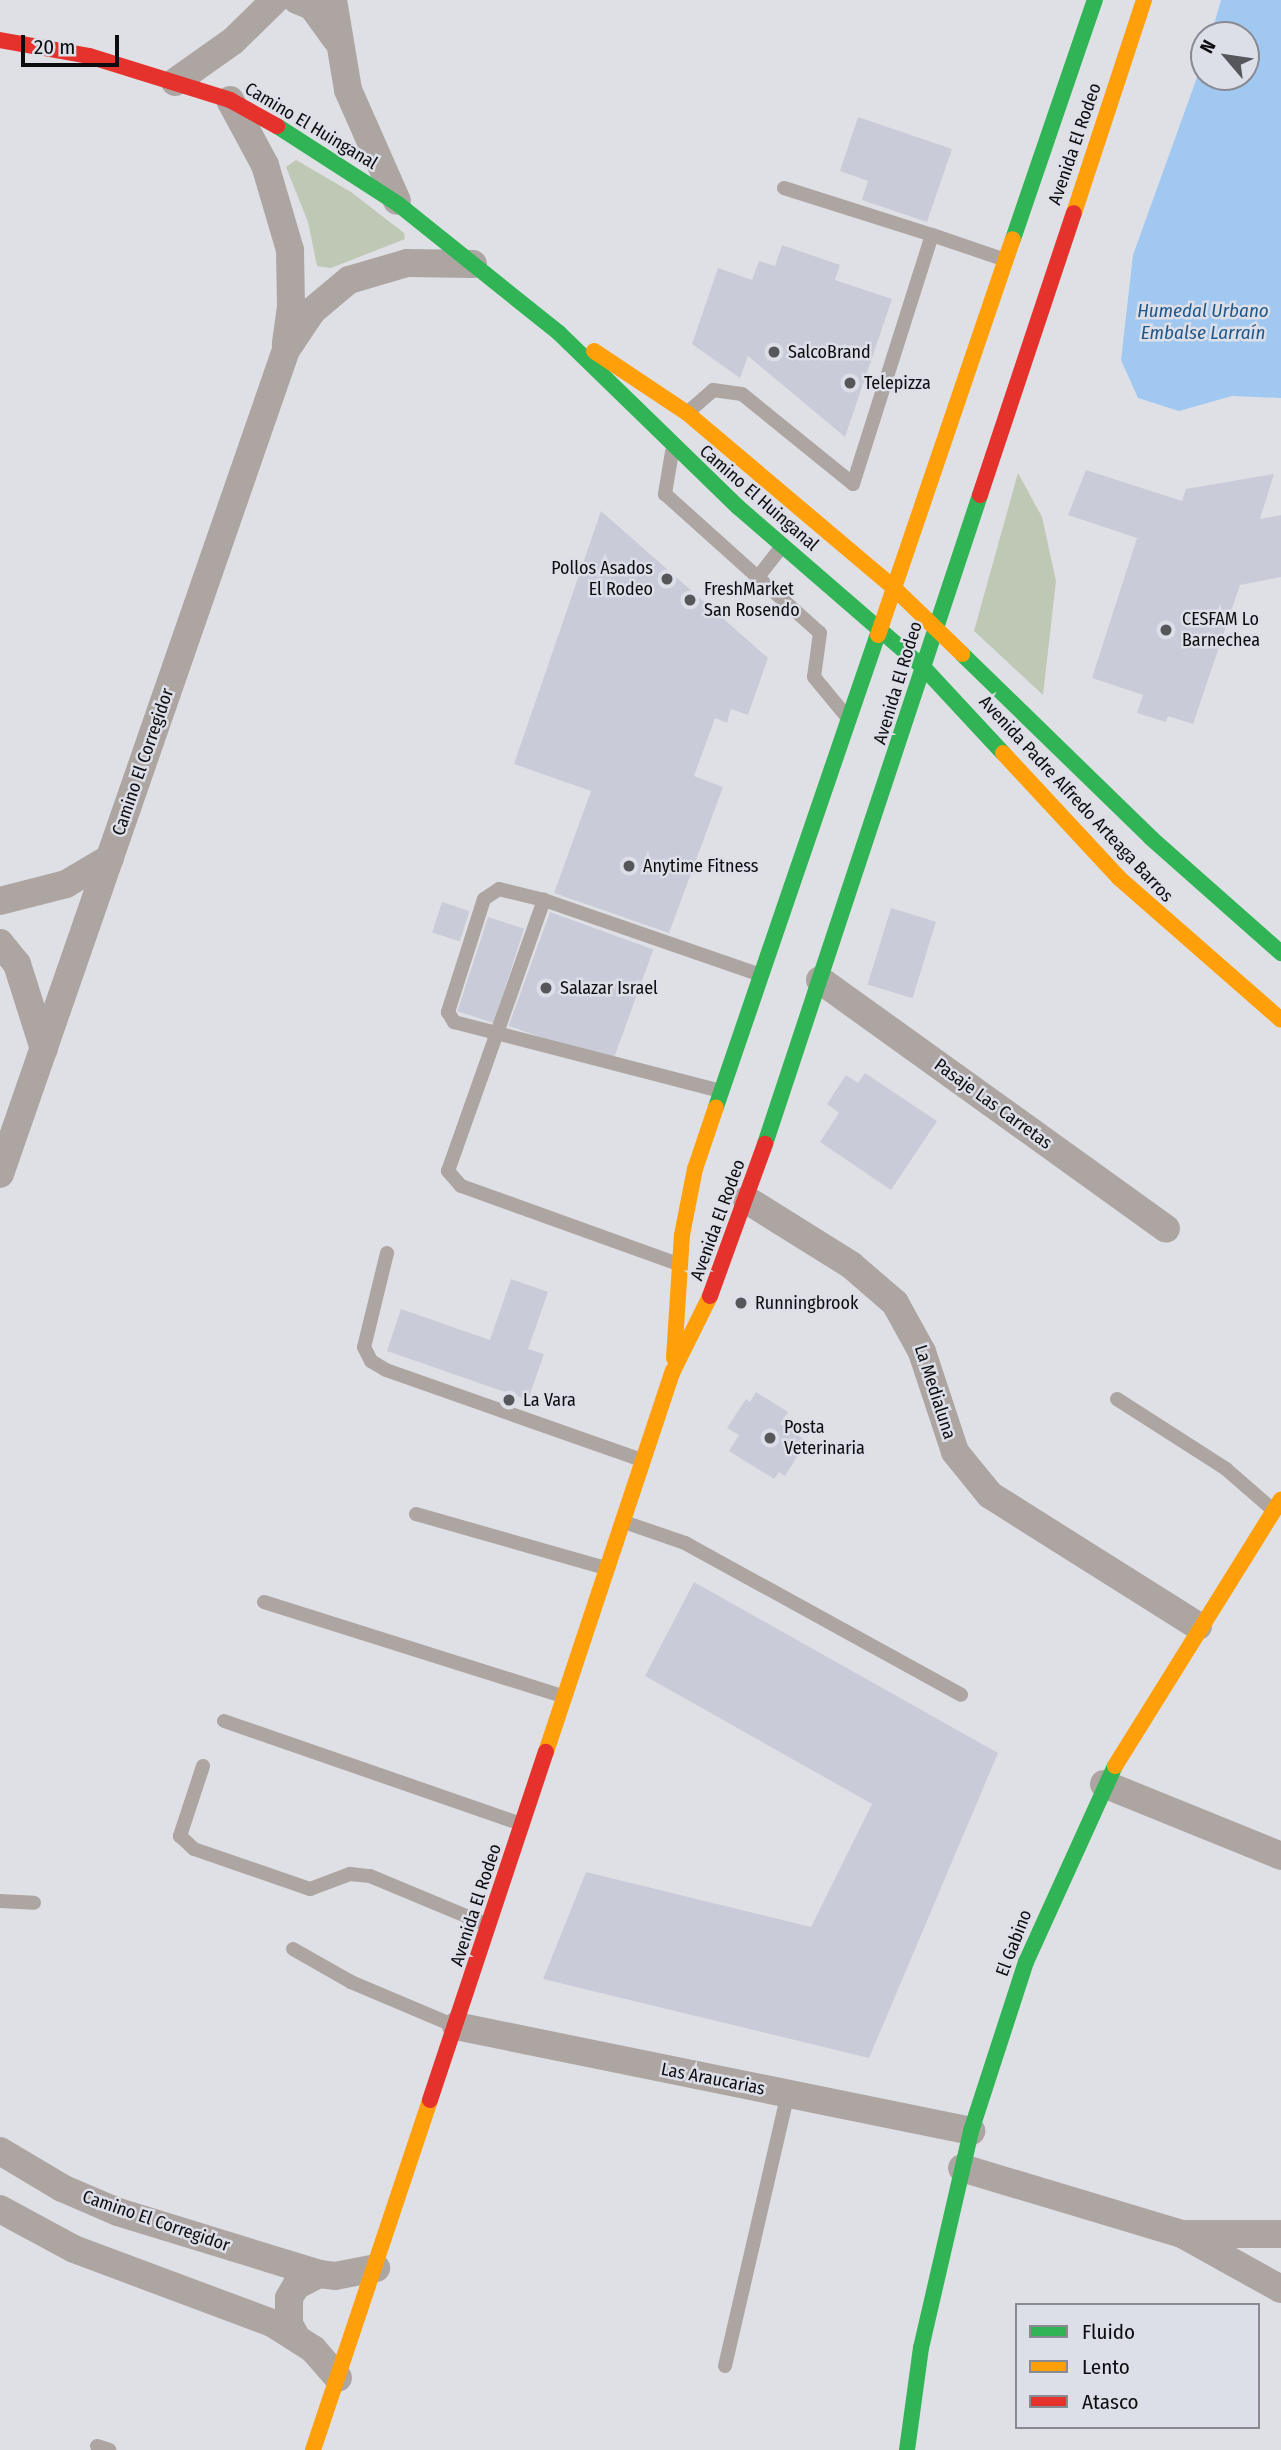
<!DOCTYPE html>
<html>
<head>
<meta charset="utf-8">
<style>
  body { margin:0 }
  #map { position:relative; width:1281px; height:2450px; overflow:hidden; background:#dfe0e5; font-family:"Fira Sans Condensed",sans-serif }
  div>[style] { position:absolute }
  .green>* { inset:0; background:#bfc8b4 }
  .water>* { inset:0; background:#a1c8f0 }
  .building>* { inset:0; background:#c9ccd8; transform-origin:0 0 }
  .lane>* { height:14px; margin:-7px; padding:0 7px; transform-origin:7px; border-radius:7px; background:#ada5a2 }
  .street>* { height:28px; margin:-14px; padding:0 14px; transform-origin:14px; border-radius:14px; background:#ada5a2 }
  .fast>* { height:16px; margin:-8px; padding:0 8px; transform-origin:8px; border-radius:8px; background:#30b455 }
  .slow>* { height:16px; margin:-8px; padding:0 8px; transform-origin:8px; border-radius:8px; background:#ff9f0a }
  .jam>* { height:16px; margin:-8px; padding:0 8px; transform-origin:8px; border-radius:8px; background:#e5322d }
  .dots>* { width:19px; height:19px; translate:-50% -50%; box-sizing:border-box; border:4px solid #dcdee8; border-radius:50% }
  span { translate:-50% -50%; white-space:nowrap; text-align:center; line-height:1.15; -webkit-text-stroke:5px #dcdee8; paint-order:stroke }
  .street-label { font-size:18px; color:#0d0d10 }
  .poi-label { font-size:18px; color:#0d0d10 }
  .left { translate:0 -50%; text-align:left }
  .right { translate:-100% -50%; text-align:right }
  .water-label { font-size:19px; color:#1e588b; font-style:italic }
  .legend { position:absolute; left:1015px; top:2303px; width:245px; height:126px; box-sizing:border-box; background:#dcdee8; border:2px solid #898a92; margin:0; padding:9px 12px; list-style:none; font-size:21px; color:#0d0d10 }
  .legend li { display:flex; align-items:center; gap:14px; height:35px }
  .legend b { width:35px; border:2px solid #898a92 }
  .north { position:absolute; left:1190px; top:21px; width:70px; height:70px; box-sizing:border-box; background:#dcdee8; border:2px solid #898a92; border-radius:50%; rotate:299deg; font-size:19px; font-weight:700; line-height:28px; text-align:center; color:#0d0d10 }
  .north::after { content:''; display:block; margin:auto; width:24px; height:32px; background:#56575b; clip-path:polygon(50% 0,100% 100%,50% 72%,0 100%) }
  .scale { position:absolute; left:21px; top:35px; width:98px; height:32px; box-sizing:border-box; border:4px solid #0d0d10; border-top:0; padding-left:9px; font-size:21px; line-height:24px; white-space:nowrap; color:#0d0d10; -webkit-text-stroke:5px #dcdee8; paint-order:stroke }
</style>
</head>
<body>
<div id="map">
  <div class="green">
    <div style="clip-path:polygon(296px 160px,351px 192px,404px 233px,405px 239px,331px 268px,317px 266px,308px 222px,286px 167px)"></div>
    <div style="clip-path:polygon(1018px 473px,1042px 517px,1056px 581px,1043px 695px,974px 631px)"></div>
  </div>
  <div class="water">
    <div style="clip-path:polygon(1221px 0,1281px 0,1281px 398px,1232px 396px,1179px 411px,1138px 398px,1121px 360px,1133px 255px,1204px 58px,1204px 77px,1246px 77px,1246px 35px,1211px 35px)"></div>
  </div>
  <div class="building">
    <div style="clip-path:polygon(858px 117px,952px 149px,927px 222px,862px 200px,868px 181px,840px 171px)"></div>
    <div style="clip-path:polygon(782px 245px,840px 265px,835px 280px,892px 299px,845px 437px,748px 356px,740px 378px,692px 344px,718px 268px,752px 280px,759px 261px,775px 266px)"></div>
    <div style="clip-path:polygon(1086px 470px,1182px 501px,1186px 489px,1274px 474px,1260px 519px,1281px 515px,1281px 577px,1240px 585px,1193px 724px,1168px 716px,1166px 722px,1137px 713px,1143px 695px,1092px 678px,1137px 538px,1068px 515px)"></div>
    <div style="clip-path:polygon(601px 511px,768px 658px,748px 715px,731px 709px,727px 723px,715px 718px,694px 776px,723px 787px,669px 933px,554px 893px,591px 791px,514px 764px)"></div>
    <div style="left:442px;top:902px;width:29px;height:32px;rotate:18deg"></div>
    <div style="left:891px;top:908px;width:47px;height:80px;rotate:17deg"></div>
    <div style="left:550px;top:912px;width:110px;height:121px;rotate:20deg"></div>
    <div style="left:488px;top:917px;width:38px;height:99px;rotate:18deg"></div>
    <div style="clip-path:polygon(865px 1073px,937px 1121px,891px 1190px,820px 1142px,839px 1113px,827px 1104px,846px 1075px,858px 1083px)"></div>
    <div style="clip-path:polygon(511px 1279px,548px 1292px,528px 1349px,544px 1354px,528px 1400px,387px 1351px,401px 1309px,490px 1340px)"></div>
    <div style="clip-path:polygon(756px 1392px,788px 1412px,780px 1424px,807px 1441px,785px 1476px,779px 1472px,774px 1479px,729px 1451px,739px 1435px,727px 1428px,746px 1399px,750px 1402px)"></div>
    <div style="clip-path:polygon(694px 1582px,998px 1753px,869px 2058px,543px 1979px,586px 1872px,811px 1927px,872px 1804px,645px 1676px)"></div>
  </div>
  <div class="lane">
    <div style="left:784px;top:188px;width:155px;rotate:17.6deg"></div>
    <div style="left:688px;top:412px;width:33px;rotate:-41deg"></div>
    <div style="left:713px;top:390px;width:29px;rotate:8deg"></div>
    <div style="left:742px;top:394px;width:143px;rotate:39deg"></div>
    <div style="left:853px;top:484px;width:261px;rotate:-72.4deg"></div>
    <div style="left:932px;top:235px;width:78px;rotate:18.7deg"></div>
    <div style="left:672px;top:452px;width:43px;rotate:99.5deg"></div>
    <div style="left:665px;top:494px;width:208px;rotate:41.9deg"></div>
    <div style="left:820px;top:633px;width:44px;rotate:97.8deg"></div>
    <div style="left:814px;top:677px;width:52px;rotate:50.5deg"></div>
    <div style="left:758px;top:577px;width:37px;rotate:-52deg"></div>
    <div style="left:544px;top:900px;width:46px;rotate:-166.3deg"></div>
    <div style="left:499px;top:889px;width:18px;rotate:146deg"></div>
    <div style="left:484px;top:899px;width:119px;rotate:107.7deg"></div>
    <div style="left:448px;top:1012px;width:12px;rotate:59deg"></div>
    <div style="left:454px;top:1022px;width:276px;rotate:14.5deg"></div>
    <div style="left:387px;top:1253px;width:97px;rotate:103.7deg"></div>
    <div style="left:364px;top:1347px;width:16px;rotate:63deg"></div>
    <div style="left:371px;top:1361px;width:17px;rotate:31deg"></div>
    <div style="left:386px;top:1370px;width:270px;rotate:19.4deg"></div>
    <div style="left:678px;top:1264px;width:231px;rotate:-160.2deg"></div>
    <div style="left:461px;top:1186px;width:20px;rotate:-131deg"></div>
    <div style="left:448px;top:1171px;width:288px;rotate:-70.5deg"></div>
    <div style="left:544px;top:900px;width:229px;rotate:19.1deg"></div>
    <div style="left:1117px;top:1399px;width:130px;rotate:32.7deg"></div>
    <div style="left:1226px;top:1469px;width:61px;rotate:41deg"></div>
    <div style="left:416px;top:1514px;width:198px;rotate:15.9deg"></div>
    <div style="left:624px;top:1522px;width:65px;rotate:19deg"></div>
    <div style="left:685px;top:1543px;width:315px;rotate:28.8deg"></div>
    <div style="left:264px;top:1602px;width:313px;rotate:17.5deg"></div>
    <div style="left:224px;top:1721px;width:314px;rotate:19.1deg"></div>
    <div style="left:203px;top:1766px;width:74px;rotate:108.2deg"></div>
    <div style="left:180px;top:1836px;width:19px;rotate:43deg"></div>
    <div style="left:194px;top:1849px;width:123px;rotate:19deg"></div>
    <div style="left:310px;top:1889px;width:43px;rotate:-20.6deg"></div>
    <div style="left:350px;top:1874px;width:20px;rotate:6deg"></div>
    <div style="left:370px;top:1876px;width:128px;rotate:22.6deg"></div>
    <div style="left:0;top:1901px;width:34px;rotate:3deg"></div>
    <div style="left:293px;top:1949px;width:67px;rotate:29.6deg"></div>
    <div style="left:351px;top:1982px;width:111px;rotate:22.9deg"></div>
    <div style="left:725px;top:2366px;width:279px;rotate:-77deg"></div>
    <div style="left:97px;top:2446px;width:13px;rotate:18deg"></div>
  </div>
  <div class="street">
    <div style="left:297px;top:0;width:16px;rotate:22deg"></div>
    <div style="left:312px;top:6px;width:41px;rotate:54deg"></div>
    <div style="left:333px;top:0;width:91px;rotate:80.5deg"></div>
    <div style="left:348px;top:90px;width:121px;rotate:66.2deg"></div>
    <div style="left:175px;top:82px;width:71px;rotate:-35.3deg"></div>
    <div style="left:233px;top:41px;width:59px;rotate:-44.3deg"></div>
    <div style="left:230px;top:100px;width:74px;rotate:61.7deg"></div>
    <div style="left:265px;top:165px;width:89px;rotate:73.6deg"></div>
    <div style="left:290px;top:250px;width:57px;rotate:89deg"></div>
    <div style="left:291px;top:307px;width:37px;rotate:98deg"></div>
    <div style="left:0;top:901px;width:68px;rotate:-14.4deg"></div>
    <div style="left:66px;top:884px;width:51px;rotate:-30.6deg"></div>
    <div style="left:0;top:943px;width:27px;rotate:51deg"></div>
    <div style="left:17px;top:964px;width:89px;rotate:72.4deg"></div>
    <div style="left:820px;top:980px;width:426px;rotate:35.7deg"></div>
    <div style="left:0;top:1174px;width:872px;rotate:-70.86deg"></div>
    <div style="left:286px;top:350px;width:47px;rotate:-56.3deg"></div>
    <div style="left:312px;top:311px;width:48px;rotate:-40deg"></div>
    <div style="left:349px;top:280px;width:60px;rotate:-16.3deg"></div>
    <div style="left:407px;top:263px;width:66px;rotate:0.9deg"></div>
    <div style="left:747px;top:1200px;width:123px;rotate:32deg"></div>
    <div style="left:851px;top:1265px;width:58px;rotate:40.8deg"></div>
    <div style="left:895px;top:1303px;width:56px;rotate:61.1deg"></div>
    <div style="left:922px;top:1352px;width:105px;rotate:71.7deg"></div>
    <div style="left:955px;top:1452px;width:55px;rotate:50.9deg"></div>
    <div style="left:990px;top:1495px;width:246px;rotate:32.2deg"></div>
    <div style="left:1104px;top:1784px;width:191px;rotate:22.1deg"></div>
    <div style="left:456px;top:2026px;width:526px;rotate:11.52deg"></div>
    <div style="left:0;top:2151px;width:72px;rotate:30.8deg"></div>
    <div style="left:62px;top:2188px;width:61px;rotate:23.2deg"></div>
    <div style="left:118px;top:2212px;width:210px;rotate:17.1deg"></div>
    <div style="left:319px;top:2274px;width:16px;rotate:7deg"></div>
    <div style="left:335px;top:2276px;width:42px;rotate:-11deg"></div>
    <div style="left:962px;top:2168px;width:230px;rotate:16.7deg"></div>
    <div style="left:1182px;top:2234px;width:113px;rotate:29.1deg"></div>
    <div style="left:0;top:2209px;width:84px;rotate:28.4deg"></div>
    <div style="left:74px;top:2249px;width:211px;rotate:20.5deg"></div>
    <div style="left:272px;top:2323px;width:49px;rotate:32.4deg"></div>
    <div style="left:313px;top:2349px;width:38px;rotate:49deg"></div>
    <div style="left:1182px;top:2234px;width:99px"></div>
    <div style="left:295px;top:2335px;width:13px;rotate:-119deg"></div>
    <div style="left:289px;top:2324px;width:26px;rotate:-90deg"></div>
    <div style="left:289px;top:2298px;width:14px;rotate:-60deg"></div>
    <div style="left:296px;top:2286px;width:26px;rotate:-28deg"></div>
  </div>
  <div class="fast">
    <div style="left:277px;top:126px;width:144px;rotate:32.8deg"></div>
    <div style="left:398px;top:204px;width:206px;rotate:38.7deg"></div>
    <div style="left:559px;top:333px;width:250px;rotate:44.2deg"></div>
    <div style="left:738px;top:507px;width:246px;rotate:40.9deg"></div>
    <div style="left:924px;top:668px;width:116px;rotate:47.1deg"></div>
    <div style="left:1013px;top:239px;width:253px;rotate:-71.1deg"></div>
    <div style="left:962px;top:654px;width:264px;rotate:44.2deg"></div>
    <div style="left:1151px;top:838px;width:174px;rotate:41.5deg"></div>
    <div style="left:716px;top:1107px;width:499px;rotate:-71.1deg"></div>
    <div style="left:765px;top:1144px;width:684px;rotate:-71.67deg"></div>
    <div style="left:907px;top:2450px;width:103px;rotate:-82.2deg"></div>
    <div style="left:921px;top:2348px;width:223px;rotate:-77deg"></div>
    <div style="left:971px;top:2131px;width:178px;rotate:-72deg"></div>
    <div style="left:1026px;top:1962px;width:215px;rotate:-65.6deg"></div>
  </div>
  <div class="slow">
    <div style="left:1074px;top:213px;width:224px;rotate:-71.8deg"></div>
    <div style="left:594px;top:351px;width:112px;rotate:33.7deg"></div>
    <div style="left:687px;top:413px;width:271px;rotate:40.2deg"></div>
    <div style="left:894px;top:588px;width:95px;rotate:44.1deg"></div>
    <div style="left:878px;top:635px;width:418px;rotate:-71.2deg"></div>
    <div style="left:1003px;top:753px;width:171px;rotate:47.1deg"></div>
    <div style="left:1119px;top:878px;width:215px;rotate:41.2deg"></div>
    <div style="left:674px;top:1358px;width:123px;rotate:-86.3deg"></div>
    <div style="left:682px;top:1235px;width:67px;rotate:-78.9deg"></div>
    <div style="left:695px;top:1169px;width:65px;rotate:-71.3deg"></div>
    <div style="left:546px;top:1752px;width:402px;rotate:-71.6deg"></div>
    <div style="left:673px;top:1371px;width:84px;rotate:-63.7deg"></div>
    <div style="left:1115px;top:1766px;width:314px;rotate:-58.1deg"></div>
    <div style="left:313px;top:2450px;width:369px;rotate:-71.5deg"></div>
  </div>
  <div class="jam">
    <div style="left:0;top:40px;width:90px;rotate:10.2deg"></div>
    <div style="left:89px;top:56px;width:148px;rotate:17.3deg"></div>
    <div style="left:230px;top:100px;width:54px;rotate:29deg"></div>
    <div style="left:980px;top:495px;width:297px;rotate:-71.6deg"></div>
    <div style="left:710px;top:1296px;width:162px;rotate:-70.1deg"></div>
    <div style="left:430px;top:2100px;width:367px;rotate:-71.6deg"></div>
  </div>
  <div class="dots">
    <div style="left:774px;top:352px;background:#56575b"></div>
    <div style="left:850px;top:383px;background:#56575b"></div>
    <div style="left:667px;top:579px;background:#56575b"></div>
    <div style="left:690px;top:600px;background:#56575b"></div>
    <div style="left:1166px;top:630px;background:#56575b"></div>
    <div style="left:629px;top:866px;background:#56575b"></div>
    <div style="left:546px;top:988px;background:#56575b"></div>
    <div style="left:741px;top:1303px;background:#56575b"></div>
    <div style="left:509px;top:1400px;background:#56575b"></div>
    <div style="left:770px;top:1438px;background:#56575b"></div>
  </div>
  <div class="street-label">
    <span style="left:311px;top:126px;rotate:31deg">Camino El Huinganal</span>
    <span style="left:1075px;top:144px;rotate:-71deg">Avenida El Rodeo</span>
    <span style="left:759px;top:498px;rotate:41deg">Camino El Huinganal</span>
    <span style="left:898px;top:683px;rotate:-73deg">Avenida El Rodeo</span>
    <span style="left:143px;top:762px;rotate:-71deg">Camino El Corregidor</span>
    <span style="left:1076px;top:799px;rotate:47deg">Avenida Padre Alfredo Arteaga Barros</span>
    <span style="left:993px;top:1104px;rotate:36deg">Pasaje Las Carretas</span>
    <span style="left:718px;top:1220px;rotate:-70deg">Avenida El Rodeo</span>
    <span style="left:935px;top:1392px;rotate:72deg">La Medialuna</span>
    <span style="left:476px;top:1905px;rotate:-72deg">Avenida El Rodeo</span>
    <span style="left:1014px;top:1943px;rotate:-69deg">El Gabino</span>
    <span style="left:713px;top:2079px;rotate:11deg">Las Araucarias</span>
    <span style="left:156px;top:2221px;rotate:19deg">Camino El Corregidor</span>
  </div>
  <div class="poi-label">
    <span class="left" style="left:788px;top:352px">SalcoBrand</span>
    <span class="left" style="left:864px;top:383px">Telepizza</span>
    <span class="right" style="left:653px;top:579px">Pollos Asados<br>El Rodeo</span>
    <span class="left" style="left:704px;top:600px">FreshMarket<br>San Rosendo</span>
    <span class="left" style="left:1182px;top:630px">CESFAM Lo<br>Barnechea</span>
    <span class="left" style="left:643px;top:866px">Anytime Fitness</span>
    <span class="left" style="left:560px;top:988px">Salazar Israel</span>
    <span class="left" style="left:755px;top:1303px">Runningbrook</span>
    <span class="left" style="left:523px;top:1400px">La Vara</span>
    <span class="left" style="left:784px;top:1438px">Posta<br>Veterinaria</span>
  </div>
  <div class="water-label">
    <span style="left:1203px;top:322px">Humedal Urbano<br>Embalse Larraín</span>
  </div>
  <ul class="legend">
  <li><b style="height:9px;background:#30b455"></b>Fluido</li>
  <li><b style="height:9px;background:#ff9f0a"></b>Lento</li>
  <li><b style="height:9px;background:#e5322d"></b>Atasco</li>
  </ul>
  <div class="north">N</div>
  <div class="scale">20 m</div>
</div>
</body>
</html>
